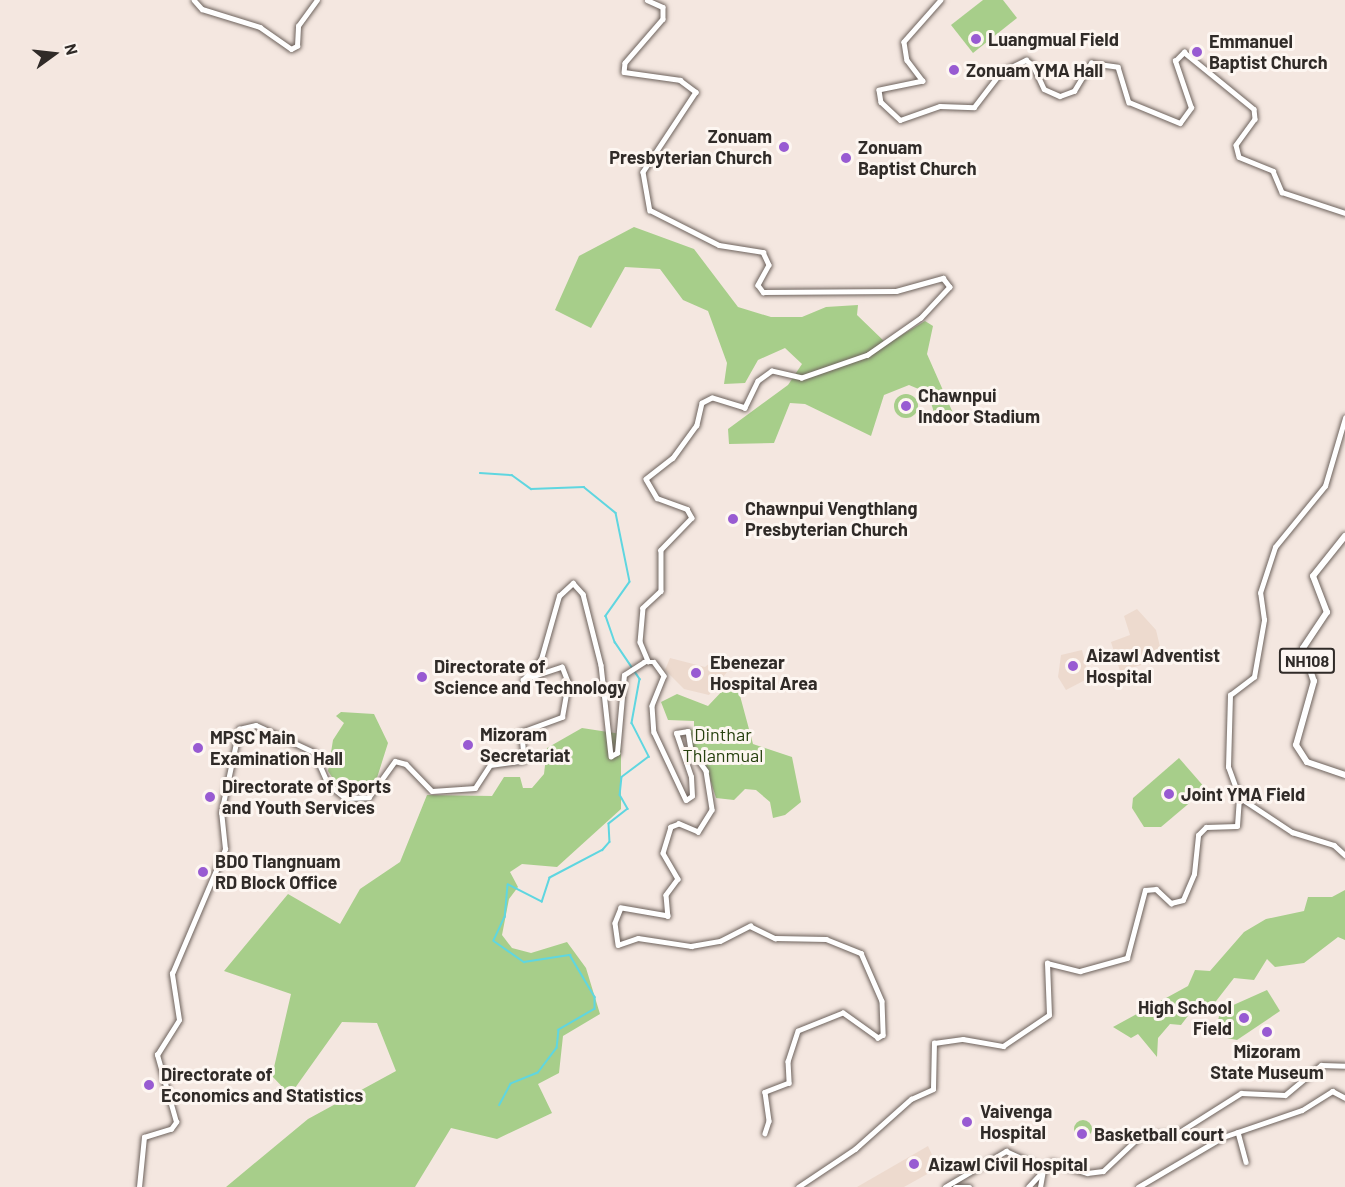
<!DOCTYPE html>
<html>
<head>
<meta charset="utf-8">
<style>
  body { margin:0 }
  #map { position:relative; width:1345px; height:1187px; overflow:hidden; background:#f4e7e0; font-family:Barlow,sans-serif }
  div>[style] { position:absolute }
  .built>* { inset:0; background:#eddace }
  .green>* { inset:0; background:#a7ce8a }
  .round { border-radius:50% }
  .stream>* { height:1.5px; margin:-0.75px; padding:0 0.75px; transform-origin:0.75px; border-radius:0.75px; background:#5fd6e0 }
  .roads { filter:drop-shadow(0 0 2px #6d625c) drop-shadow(0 0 2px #6d625c) }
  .minor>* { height:4.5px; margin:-2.25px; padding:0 2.25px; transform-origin:2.25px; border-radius:2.25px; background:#fff }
  .major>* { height:5px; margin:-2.5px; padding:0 2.5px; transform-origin:2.5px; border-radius:2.5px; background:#fff }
  .highway>* { height:6px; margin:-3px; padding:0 3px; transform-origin:3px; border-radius:3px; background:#fff }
  .dots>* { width:16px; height:16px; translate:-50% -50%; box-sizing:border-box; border:3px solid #fdf6f1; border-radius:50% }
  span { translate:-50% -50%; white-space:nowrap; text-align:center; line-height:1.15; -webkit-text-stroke:6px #fdf6f1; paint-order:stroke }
  .shield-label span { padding:2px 4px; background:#fdf6f1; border:2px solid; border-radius:4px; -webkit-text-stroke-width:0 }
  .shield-label { font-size:16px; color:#302b28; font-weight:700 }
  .poi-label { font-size:18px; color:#302b28; font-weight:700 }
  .left { translate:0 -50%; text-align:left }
  .right { translate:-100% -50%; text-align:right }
  .park-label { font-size:18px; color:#27410f }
  .north { position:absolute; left:24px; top:24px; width:60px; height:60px; -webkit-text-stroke:4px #fdf6f1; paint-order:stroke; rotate:75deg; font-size:16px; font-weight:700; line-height:24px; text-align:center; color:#302b28 }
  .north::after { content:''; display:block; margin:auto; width:21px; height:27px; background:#302b28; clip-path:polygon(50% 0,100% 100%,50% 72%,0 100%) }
</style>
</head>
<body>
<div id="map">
  <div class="built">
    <div style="clip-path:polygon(1137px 609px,1156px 630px,1163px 659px,1120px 671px,1111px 642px,1130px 635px,1124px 616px)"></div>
    <div style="clip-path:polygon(1082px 650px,1089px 678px,1066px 690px,1058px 677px,1061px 655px)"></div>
    <div style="clip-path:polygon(722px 653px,734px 663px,709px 695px,684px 689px,665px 670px,670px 658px,705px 667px)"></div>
    <div style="clip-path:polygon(928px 1146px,938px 1168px,904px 1187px,857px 1187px)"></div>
  </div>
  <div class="green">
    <div style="clip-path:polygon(983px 0,1003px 0,1017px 18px,973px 53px,951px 25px)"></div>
    <div style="clip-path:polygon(634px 227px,694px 249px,738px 307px,771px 317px,802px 317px,826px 307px,858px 305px,857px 315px,887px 344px,925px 321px,933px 326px,927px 354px,953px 413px,936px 419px,928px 393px,909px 385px,884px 395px,871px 436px,805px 404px,790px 403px,774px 443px,729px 444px,728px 429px,788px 385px,802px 364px,785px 348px,758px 360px,745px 383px,724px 384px,727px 363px,708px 311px,683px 300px,660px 269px,625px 267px,591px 328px,555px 310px,579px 256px)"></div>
    <div class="round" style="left:894px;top:394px;width:24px;height:24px"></div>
    <div style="clip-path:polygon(725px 688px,739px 692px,753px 744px,792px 757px,801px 802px,785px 815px,773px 818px,770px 802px,756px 790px,745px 789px,734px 800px,716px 798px,706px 766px,692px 749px,688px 729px,694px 730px,694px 721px,668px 720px,661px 702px,677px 694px,708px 706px)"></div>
    <div style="clip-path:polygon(341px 712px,374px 714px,388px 743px,376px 781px,362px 795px,341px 791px,328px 771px,333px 740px,344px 723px,336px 716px)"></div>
    <div style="clip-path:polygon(582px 728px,621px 734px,621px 809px,557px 867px,522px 864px,510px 872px,518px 887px,509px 899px,502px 935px,512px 948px,531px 953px,567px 942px,586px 968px,600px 1014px,563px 1036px,559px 1073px,538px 1084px,552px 1113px,497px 1139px,451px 1128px,415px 1187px,226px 1187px,308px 1119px,396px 1071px,377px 1023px,342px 1022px,290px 1095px,272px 1076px,291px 994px,224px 971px,288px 894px,340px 924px,360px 889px,400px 862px,427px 795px,492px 796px,504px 777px,520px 777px,523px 788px,532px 788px,544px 774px,547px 748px)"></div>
    <div style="clip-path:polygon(1179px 758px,1206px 789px,1161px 827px,1144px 827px,1132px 808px,1133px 798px)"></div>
    <div style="clip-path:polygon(1345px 890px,1345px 940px,1338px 937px,1304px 963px,1275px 967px,1267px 959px,1254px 980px,1234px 978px,1213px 1005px,1197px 1004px,1181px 1025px,1170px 1024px,1158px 1038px,1157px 1057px,1138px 1034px,1131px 1038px,1113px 1027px,1188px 986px,1195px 970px,1210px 971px,1244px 932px,1266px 919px,1304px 911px,1308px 897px,1332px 897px)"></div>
    <div style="clip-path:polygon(1267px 990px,1280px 1011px,1237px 1040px,1227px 1038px,1218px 1021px,1220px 1011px)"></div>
    <div class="round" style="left:1074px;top:1120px;width:18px;height:18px"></div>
  </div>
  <div class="stream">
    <div style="left:480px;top:473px;width:32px;rotate:4deg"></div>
    <div style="left:512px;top:475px;width:24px;rotate:36deg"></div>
    <div style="left:531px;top:489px;width:53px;rotate:-2.2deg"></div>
    <div style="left:584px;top:487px;width:41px;rotate:39.1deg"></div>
    <div style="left:616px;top:513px;width:70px;rotate:78.5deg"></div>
    <div style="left:630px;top:582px;width:42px;rotate:125.2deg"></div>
    <div style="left:606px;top:616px;width:28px;rotate:71deg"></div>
    <div style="left:615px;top:642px;width:45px;rotate:56deg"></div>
    <div style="left:640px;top:679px;width:45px;rotate:100.3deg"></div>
    <div style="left:632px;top:723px;width:38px;rotate:63deg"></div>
    <div style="left:649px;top:757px;width:34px;rotate:143deg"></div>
    <div style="left:622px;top:777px;width:18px;rotate:96deg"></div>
    <div style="left:620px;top:795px;width:16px;rotate:60deg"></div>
    <div style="left:628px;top:809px;width:24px;rotate:142deg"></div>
    <div style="left:609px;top:824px;width:18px;rotate:87deg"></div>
    <div style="left:610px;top:842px;width:11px;rotate:131deg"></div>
    <div style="left:603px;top:850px;width:60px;rotate:152.2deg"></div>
    <div style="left:550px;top:878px;width:25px;rotate:108deg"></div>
    <div style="left:542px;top:902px;width:38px;rotate:-153deg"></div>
    <div style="left:508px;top:885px;width:32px;rotate:95deg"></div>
    <div style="left:505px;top:917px;width:26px;rotate:115deg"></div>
    <div style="left:494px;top:941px;width:37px;rotate:35deg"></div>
    <div style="left:524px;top:962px;width:47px;rotate:-8.7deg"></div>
    <div style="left:570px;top:955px;width:49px;rotate:59.2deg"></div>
    <div style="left:595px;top:997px;width:12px;rotate:90deg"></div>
    <div style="left:595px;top:1009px;width:42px;rotate:149.7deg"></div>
    <div style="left:559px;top:1030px;width:18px;rotate:96deg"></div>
    <div style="left:557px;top:1048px;width:31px;rotate:127deg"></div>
    <div style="left:538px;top:1073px;width:29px;rotate:158deg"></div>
    <div style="left:511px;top:1084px;width:24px;rotate:118deg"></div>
  </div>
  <div class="roads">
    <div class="minor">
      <div style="left:194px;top:0;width:12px;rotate:48deg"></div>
      <div style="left:202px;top:9px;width:61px;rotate:17.2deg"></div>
      <div style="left:260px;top:27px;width:38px;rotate:35deg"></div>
      <div style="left:291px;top:49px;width:7px;rotate:-27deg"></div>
      <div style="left:297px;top:46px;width:20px;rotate:-87deg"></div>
      <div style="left:298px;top:26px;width:32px;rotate:-54deg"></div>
      <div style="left:647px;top:0;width:17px;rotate:24deg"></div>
      <div style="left:663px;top:7px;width:12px;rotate:90deg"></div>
      <div style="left:663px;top:19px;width:58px;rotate:130.8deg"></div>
      <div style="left:625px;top:63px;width:9px;rotate:96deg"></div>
      <div style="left:624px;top:72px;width:57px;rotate:8.1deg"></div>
      <div style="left:680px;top:80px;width:20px;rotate:37deg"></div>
      <div style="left:696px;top:92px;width:96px;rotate:123.5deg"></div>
      <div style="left:643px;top:172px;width:39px;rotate:80deg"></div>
      <div style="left:650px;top:210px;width:77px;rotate:26.9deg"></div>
      <div style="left:719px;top:245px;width:45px;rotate:9deg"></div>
      <div style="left:763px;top:252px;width:14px;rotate:65deg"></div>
      <div style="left:769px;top:265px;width:23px;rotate:119deg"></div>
      <div style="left:758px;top:285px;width:9px;rotate:54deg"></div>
      <div style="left:763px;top:292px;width:133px;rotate:-0.4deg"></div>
      <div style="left:896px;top:291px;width:49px;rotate:-15.5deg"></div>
      <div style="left:943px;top:278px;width:11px;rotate:52deg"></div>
      <div style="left:950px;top:287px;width:42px;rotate:133.1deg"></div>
      <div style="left:921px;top:318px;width:65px;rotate:145.1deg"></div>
      <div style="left:868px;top:355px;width:70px;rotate:160.8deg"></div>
      <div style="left:802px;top:378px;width:31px;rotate:-167deg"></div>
      <div style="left:772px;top:371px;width:17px;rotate:144deg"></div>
      <div style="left:758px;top:381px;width:30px;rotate:116deg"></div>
      <div style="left:745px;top:408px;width:34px;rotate:-163deg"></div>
      <div style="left:712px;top:398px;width:11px;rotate:153deg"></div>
      <div style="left:702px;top:403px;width:23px;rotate:103deg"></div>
      <div style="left:697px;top:425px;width:41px;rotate:126deg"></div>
      <div style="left:673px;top:458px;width:34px;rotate:142deg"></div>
      <div style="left:646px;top:479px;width:22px;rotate:60deg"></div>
      <div style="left:657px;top:498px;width:32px;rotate:20deg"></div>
      <div style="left:687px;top:509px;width:10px;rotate:61deg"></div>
      <div style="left:692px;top:518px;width:45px;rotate:134.1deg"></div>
      <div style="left:661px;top:550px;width:41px;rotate:90deg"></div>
      <div style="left:661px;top:591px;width:25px;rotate:137deg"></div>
      <div style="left:643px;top:608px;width:34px;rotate:95deg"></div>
      <div style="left:640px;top:642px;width:21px;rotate:67deg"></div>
      <div style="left:941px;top:0;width:56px;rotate:131.4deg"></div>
      <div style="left:904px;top:42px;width:18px;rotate:81deg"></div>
      <div style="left:907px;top:60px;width:26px;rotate:53deg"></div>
      <div style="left:923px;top:81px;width:45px;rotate:168.4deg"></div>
      <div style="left:879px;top:90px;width:12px;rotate:81deg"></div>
      <div style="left:881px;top:102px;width:26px;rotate:43deg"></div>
      <div style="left:900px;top:120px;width:42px;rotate:-19.3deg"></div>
      <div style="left:940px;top:106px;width:34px;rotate:2deg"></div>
      <div style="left:974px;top:107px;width:44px;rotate:-52.4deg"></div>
      <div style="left:1001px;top:72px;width:28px;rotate:-26deg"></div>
      <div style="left:1026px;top:60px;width:9px;rotate:36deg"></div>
      <div style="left:1033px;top:65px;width:26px;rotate:65deg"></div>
      <div style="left:1044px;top:89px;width:17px;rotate:24deg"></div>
      <div style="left:1060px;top:96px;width:15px;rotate:-20deg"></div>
      <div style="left:1074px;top:91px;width:33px;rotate:-59deg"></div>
      <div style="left:1091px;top:63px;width:27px;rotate:8deg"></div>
      <div style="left:1118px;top:67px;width:37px;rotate:73deg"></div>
      <div style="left:1129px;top:102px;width:55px;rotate:22.4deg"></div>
      <div style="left:1180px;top:123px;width:19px;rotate:-54deg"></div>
      <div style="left:1191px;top:108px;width:50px;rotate:-108.8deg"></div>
      <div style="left:1175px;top:61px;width:13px;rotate:-45deg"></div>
      <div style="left:1184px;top:52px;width:90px;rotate:39.2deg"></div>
      <div style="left:1254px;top:109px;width:10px;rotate:84deg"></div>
      <div style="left:1255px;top:119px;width:32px;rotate:126deg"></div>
      <div style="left:1236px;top:145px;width:12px;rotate:76deg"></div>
      <div style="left:1239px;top:157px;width:37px;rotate:22deg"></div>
      <div style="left:1273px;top:171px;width:23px;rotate:67deg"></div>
      <div style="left:1282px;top:192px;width:66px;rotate:18.4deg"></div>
      <div style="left:1239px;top:797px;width:32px;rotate:-110deg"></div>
      <div style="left:1228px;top:767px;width:72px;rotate:-88.4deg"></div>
      <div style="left:1230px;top:695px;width:30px;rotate:-37deg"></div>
      <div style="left:1254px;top:677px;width:58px;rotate:-80deg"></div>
      <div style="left:1264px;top:620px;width:27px;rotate:-98deg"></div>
      <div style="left:1260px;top:593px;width:48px;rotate:-71.9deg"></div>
      <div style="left:1275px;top:547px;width:79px;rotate:-50.7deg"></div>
      <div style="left:1325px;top:486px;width:71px;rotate:-73.6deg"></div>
      <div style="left:1238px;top:1132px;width:31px;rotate:75deg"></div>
      <div style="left:139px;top:1187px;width:50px;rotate:-84.3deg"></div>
      <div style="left:144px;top:1137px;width:28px;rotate:-17deg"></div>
      <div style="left:171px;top:1129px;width:9px;rotate:-54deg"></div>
      <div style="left:176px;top:1122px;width:70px;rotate:-105.8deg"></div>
      <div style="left:157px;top:1055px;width:41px;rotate:-57.8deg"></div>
      <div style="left:179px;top:1020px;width:47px;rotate:-98.7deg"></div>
      <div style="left:172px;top:974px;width:136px;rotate:-67deg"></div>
      <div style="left:225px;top:849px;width:36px;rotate:-96deg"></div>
      <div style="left:221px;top:813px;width:86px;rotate:-77.9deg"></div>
      <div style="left:239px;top:729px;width:17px;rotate:-13deg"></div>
      <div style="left:256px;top:725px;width:64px;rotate:25deg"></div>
      <div style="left:314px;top:752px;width:35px;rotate:66deg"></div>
      <div style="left:328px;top:784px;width:23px;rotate:38deg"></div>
      <div style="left:346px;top:798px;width:23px;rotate:-2deg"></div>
      <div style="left:369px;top:797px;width:44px;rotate:-54.2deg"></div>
      <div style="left:395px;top:761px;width:11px;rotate:15deg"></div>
      <div style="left:406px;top:764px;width:37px;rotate:46deg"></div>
      <div style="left:432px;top:791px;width:43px;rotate:-4deg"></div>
      <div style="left:475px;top:788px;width:27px;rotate:-57deg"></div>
      <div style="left:490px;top:765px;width:34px;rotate:-8deg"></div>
      <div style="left:524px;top:760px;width:28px;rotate:-96deg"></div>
      <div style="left:521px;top:732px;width:44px;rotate:-20.1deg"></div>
      <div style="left:562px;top:717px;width:35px;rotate:-80deg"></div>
      <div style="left:568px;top:683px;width:17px;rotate:-111deg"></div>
      <div style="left:562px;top:667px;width:41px;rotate:161.6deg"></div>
      <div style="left:523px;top:680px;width:28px;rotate:-49deg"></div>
      <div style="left:541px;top:659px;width:66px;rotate:-74.1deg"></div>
      <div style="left:559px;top:596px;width:19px;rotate:-43deg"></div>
      <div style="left:573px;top:583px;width:15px;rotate:48deg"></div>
      <div style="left:583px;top:594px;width:73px;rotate:75.8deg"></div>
      <div style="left:601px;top:665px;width:92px;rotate:83.7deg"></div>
      <div style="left:611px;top:756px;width:7px;rotate:-27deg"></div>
      <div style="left:617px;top:753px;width:78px;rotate:-84.9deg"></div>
      <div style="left:624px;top:675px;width:24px;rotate:-33deg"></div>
      <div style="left:644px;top:662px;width:10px"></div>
      <div style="left:654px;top:662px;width:17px;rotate:54deg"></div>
      <div style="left:664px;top:676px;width:32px;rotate:112deg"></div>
      <div style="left:652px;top:706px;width:26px;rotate:86deg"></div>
      <div style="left:654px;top:732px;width:75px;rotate:64.8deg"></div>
      <div style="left:686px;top:800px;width:7px;rotate:-34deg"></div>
      <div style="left:692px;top:796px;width:19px;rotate:-93deg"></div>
      <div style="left:691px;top:777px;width:46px;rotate:-108.8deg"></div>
      <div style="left:676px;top:733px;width:12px;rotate:-9deg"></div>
      <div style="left:688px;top:731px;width:19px;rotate:81deg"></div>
      <div style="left:691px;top:750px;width:26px;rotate:54deg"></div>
      <div style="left:706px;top:771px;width:39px;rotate:81deg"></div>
      <div style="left:712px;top:810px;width:26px;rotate:122deg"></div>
      <div style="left:698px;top:832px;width:21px;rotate:-157deg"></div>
      <div style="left:679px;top:824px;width:9px;rotate:159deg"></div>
      <div style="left:671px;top:827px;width:27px;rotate:107deg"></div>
      <div style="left:663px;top:853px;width:30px;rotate:60deg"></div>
      <div style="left:678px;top:879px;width:20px;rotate:127deg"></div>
      <div style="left:666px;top:895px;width:21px;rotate:85deg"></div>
      <div style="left:668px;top:916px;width:48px;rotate:-170.3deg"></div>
      <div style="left:621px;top:908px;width:16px;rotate:112deg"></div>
      <div style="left:615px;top:923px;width:22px;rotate:82deg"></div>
      <div style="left:618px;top:945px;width:21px;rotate:-19deg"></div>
      <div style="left:638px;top:938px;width:54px;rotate:8.6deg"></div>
      <div style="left:691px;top:946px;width:29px;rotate:-10deg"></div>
      <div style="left:720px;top:941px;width:34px;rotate:-27deg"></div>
      <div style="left:750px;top:926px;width:28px;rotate:26deg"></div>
      <div style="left:775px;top:938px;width:51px;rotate:1.1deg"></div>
      <div style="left:826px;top:939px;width:38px;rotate:22deg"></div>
      <div style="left:861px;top:953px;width:52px;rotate:66.4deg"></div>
      <div style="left:882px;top:1001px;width:34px;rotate:88deg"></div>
      <div style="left:883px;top:1035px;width:6px;rotate:149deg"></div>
      <div style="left:878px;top:1038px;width:43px;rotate:-144.5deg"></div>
      <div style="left:843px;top:1013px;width:48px;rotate:158.2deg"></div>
      <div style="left:798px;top:1031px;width:32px;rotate:108deg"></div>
      <div style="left:788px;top:1061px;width:22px;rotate:87deg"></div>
      <div style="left:789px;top:1083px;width:26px;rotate:159deg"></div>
      <div style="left:765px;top:1092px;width:29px;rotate:82deg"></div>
      <div style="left:769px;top:1121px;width:13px;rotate:108deg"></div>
      <div style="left:798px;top:1187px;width:69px;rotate:-33.7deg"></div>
      <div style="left:855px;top:1149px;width:75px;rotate:-41.8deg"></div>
      <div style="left:911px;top:1099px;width:24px;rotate:-24deg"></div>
      <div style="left:933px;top:1089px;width:46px;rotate:-88.8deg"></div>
      <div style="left:934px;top:1043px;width:29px;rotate:-8deg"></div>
      <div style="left:963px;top:1039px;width:41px;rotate:9.9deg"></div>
      <div style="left:1003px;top:1046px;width:55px;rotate:-34deg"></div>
      <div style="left:1049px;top:1015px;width:52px;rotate:-92.2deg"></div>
      <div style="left:1047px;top:963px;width:34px;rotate:14deg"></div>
      <div style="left:1080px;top:971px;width:49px;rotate:-15.5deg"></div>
      <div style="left:1127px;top:958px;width:70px;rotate:-75.2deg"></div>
      <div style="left:1145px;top:890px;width:11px;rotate:-5deg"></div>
      <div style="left:1156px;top:889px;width:21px;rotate:43deg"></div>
      <div style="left:1171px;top:903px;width:12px;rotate:-14deg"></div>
      <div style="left:1183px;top:900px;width:28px;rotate:-67deg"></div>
      <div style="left:1194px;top:874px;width:39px;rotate:-84deg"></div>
      <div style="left:1198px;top:835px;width:11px;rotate:-45deg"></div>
      <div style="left:1206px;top:827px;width:31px;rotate:-2deg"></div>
      <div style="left:1237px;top:826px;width:29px;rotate:-86deg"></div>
      <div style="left:1239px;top:797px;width:64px;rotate:33.4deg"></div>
      <div style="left:1292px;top:832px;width:44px;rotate:17.2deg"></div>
      <div style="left:1334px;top:845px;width:15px;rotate:42deg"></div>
      <div style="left:945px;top:1187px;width:71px;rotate:-30.5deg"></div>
      <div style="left:1006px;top:1151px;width:41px;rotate:24.7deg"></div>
    </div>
    <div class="major">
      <div style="left:955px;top:1187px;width:14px"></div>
      <div style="left:1028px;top:1187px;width:34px;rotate:-47deg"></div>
      <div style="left:1051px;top:1162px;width:38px;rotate:17deg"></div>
      <div style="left:1087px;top:1173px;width:16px;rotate:-7deg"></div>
      <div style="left:1103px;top:1171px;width:52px;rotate:-43.5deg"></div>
      <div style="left:1141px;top:1135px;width:35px;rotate:-2deg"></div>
      <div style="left:1176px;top:1134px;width:77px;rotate:-32.2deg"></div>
      <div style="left:1241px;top:1093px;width:44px;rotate:2.6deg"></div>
      <div style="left:1285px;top:1095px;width:47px;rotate:-39.8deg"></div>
      <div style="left:1321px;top:1065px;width:24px;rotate:2deg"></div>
      <div style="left:1040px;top:1187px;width:17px;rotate:-80deg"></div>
      <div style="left:1138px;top:1187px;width:99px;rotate:-30.5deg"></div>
      <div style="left:1223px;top:1137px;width:83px;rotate:-18.9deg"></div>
      <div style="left:1302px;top:1110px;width:36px;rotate:-32deg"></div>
      <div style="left:1332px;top:1091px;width:15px;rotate:28deg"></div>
    </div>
    <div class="highway">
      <div style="left:1345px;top:536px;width:51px;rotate:128.7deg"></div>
      <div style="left:1313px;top:576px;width:39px;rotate:69deg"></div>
      <div style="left:1327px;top:612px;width:43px;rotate:123.7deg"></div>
      <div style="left:1303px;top:648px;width:35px;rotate:72deg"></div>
      <div style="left:1314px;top:681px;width:66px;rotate:105.7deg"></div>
      <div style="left:1296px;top:745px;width:20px;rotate:57deg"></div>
      <div style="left:1307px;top:762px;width:40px;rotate:18.9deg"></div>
    </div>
  </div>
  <div class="dots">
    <div style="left:976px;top:39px;background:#985bd2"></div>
    <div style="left:1197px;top:52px;background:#985bd2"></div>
    <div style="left:954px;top:70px;background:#985bd2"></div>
    <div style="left:784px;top:147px;background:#985bd2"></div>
    <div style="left:846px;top:158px;background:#985bd2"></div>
    <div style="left:906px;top:406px;background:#985bd2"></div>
    <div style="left:733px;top:519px;background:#985bd2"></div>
    <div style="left:1073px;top:666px;background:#985bd2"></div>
    <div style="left:696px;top:673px;background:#985bd2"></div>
    <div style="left:422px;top:677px;background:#985bd2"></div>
    <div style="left:468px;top:745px;background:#985bd2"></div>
    <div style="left:198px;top:748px;background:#985bd2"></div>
    <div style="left:1169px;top:794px;background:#985bd2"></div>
    <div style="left:210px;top:797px;background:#985bd2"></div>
    <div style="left:203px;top:872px;background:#985bd2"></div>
    <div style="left:1244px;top:1018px;background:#985bd2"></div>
    <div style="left:1267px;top:1032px;background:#985bd2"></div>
    <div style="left:149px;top:1085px;background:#985bd2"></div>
    <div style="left:967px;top:1122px;background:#985bd2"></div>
    <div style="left:1082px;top:1134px;background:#985bd2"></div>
    <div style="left:914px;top:1164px;background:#985bd2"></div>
  </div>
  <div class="shield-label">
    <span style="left:1307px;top:661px">NH108</span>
  </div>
  <div class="poi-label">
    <span class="left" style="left:988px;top:39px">Luangmual Field</span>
    <span class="left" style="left:1209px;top:52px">Emmanuel<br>Baptist Church</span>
    <span class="left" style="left:966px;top:70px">Zonuam YMA Hall</span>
    <span class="right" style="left:772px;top:147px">Zonuam<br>Presbyterian Church</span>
    <span class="left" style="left:858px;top:158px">Zonuam<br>Baptist Church</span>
    <span class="left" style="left:918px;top:406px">Chawnpui<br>Indoor Stadium</span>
    <span class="left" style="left:745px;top:519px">Chawnpui Vengthlang<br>Presbyterian Church</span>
    <span class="left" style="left:1086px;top:666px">Aizawl Adventist<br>Hospital</span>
    <span class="left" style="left:710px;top:673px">Ebenezar<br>Hospital Area</span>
    <span class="left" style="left:434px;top:677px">Directorate of<br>Science and Technology</span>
    <span class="left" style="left:480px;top:745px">Mizoram<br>Secretariat</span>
    <span class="left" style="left:210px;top:748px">MPSC Main<br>Examination Hall</span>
    <span class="left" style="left:222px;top:797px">Directorate of Sports<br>and Youth Services</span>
    <span class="left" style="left:1181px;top:794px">Joint YMA Field</span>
    <span class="left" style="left:215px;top:872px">BDO Tlangnuam<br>RD Block Office</span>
    <span class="right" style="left:1232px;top:1018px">High School<br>Field</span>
    <span style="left:1267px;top:1062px">Mizoram<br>State Museum</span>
    <span class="left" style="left:161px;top:1085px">Directorate of<br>Economics and Statistics</span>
    <span class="left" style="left:980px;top:1122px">Vaivenga<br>Hospital</span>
    <span class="left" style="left:1094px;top:1134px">Basketball court</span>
    <span class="left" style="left:928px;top:1164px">Aizawl Civil Hospital</span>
  </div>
  <div class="park-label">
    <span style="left:723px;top:745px">Dinthar<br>Thlanmual</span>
  </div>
  <div class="north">N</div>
</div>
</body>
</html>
